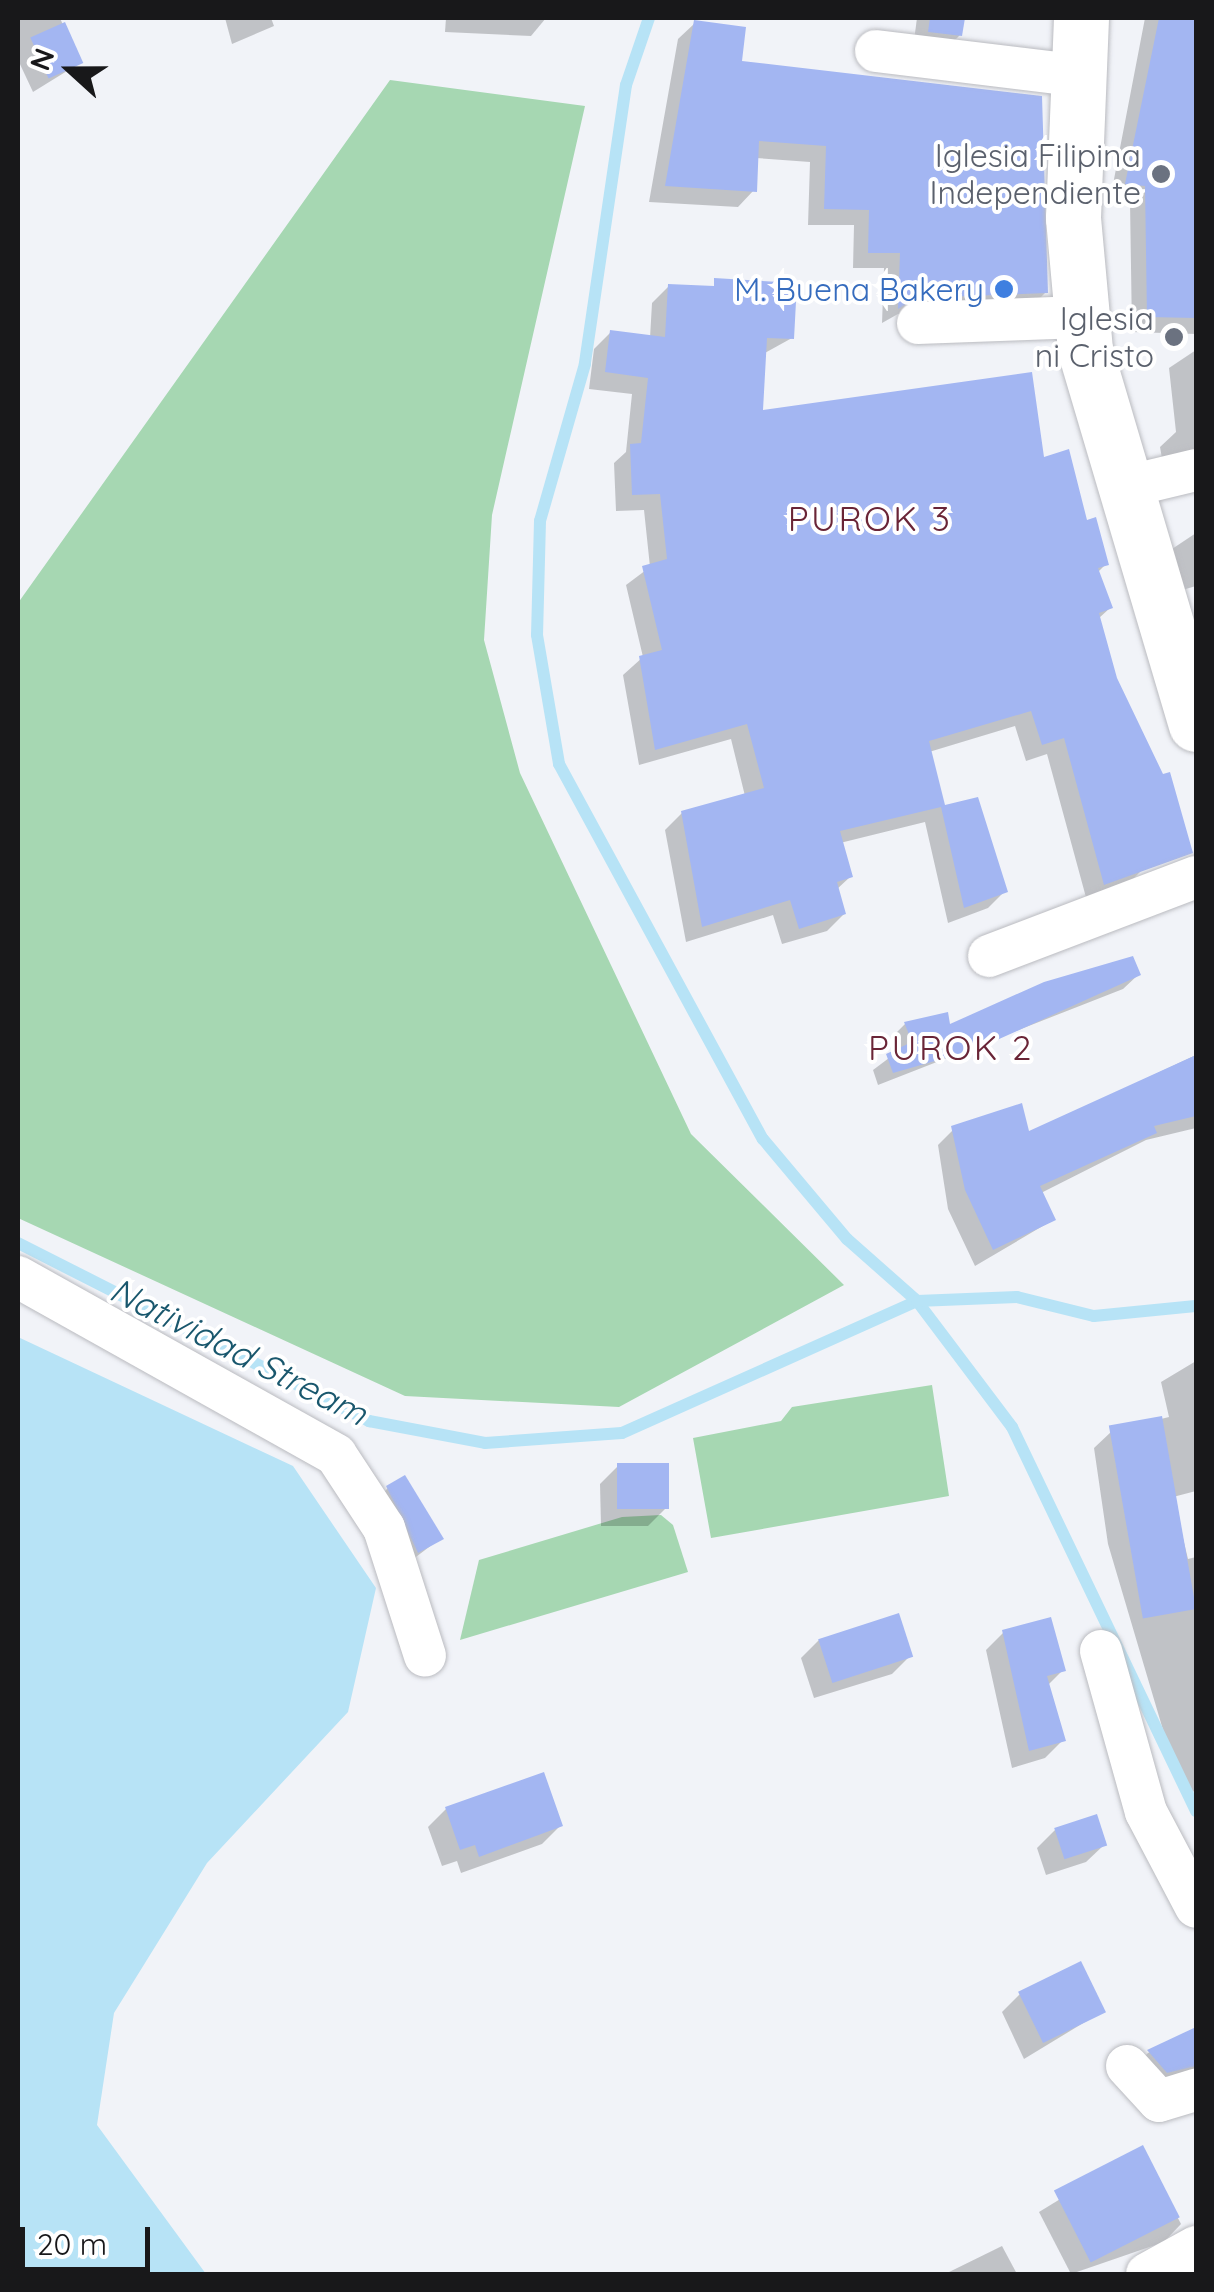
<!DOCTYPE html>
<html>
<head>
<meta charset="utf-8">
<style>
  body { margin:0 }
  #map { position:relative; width:1214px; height:2292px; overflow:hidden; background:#f1f3f8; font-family:Quicksand,sans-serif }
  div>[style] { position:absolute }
  .green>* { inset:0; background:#a6d7b2 }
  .water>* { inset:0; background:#b7e3f6 }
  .shadow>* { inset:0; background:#0003 }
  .stream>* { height:12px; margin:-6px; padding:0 6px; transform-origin:6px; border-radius:6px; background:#b7e3f6 }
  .building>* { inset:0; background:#a3b6f2; transform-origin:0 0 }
  .roads { filter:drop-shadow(0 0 2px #babbc0) drop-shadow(0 0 2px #babbc0) }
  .street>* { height:42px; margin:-21px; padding:0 21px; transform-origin:21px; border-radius:21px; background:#fff }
  .secondary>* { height:55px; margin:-27.5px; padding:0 27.5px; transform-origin:27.5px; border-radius:27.5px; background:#fff }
  .dots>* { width:28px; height:28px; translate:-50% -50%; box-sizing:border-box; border:5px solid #fff; border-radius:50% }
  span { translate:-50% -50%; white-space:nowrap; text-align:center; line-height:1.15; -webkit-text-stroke:8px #fff; paint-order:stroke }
  .worship-label { font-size:32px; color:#5b616d }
  .right { translate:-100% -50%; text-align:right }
  .shop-label { font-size:32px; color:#366cbe }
  .neighbourhood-label { font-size:35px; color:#6a2537; letter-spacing:2.5px }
  .water-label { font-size:35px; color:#19576d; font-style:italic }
  .frame { position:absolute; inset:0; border:20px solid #18181a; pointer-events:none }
  .north { position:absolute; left:20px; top:20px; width:100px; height:100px; -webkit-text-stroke:8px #fff; paint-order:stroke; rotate:291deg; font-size:28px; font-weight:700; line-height:40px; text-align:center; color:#18181a }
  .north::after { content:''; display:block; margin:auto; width:35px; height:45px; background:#18181a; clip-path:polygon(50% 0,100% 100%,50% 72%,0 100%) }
  .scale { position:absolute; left:20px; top:2227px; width:130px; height:45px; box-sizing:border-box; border:5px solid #18181a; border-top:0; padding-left:12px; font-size:30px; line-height:35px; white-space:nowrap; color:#18181a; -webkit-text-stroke:8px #fff; paint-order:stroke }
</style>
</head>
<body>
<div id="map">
  <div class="green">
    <div style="clip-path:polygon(390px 80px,585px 106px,492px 515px,484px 640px,520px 773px,691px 1134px,844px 1285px,619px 1407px,405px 1396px,18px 1218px,18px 603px)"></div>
    <div style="clip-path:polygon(932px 1385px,949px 1496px,711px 1538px,693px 1438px,781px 1421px,792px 1407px)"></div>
    <div style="clip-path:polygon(661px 1515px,673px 1525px,688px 1572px,460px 1640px,479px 1560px,622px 1517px)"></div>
  </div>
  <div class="water">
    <div style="clip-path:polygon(18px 1337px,293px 1466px,376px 1588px,348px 1712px,207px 1863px,114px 2013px,97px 2125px,206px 2274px,18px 2274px)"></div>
  </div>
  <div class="shadow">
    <div style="clip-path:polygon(18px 18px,60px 18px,80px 63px,33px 92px,18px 60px)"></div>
    <div style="clip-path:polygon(225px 18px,271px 18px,274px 26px,232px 44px)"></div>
    <div style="clip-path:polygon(446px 18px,546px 18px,531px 36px,445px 32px)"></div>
    <div style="clip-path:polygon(917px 18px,962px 18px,960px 35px,944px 51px,913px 48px)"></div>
    <div style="clip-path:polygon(1145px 18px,1196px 18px,1196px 334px,1132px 332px,1130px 202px,1110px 200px)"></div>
    <div style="clip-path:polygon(695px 23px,739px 63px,1046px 292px,1029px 309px,898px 314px,882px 323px,884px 268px,853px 268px,854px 225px,808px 225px,810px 162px,756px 158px,754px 190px,738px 207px,649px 202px,678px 39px)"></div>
    <div style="clip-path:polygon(669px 286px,792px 338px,763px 354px,760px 413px,1042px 460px,1106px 564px,1097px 573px,1110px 608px,1098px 619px,1143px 869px,1126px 886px,1087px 901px,1047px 754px,1026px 761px,1015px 726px,929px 752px,943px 808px,1005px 891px,988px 908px,948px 923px,925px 822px,840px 843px,850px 877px,836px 890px,844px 914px,827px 931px,782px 944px,773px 915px,686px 942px,665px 830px,682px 813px,745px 796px,731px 739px,639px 765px,623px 675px,643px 657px,626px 585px,650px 567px,644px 510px,616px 511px,614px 463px,626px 452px,632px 394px,589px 389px,594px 349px,611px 332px,650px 338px,652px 303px)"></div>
    <div style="clip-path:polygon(1196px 350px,1196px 471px,1163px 464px,1160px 447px,1176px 432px,1169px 368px)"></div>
    <div style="clip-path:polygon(1196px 533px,1196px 586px,1172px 593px,1163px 555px)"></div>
    <div style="clip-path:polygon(1138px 975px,1123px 989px,878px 1085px,873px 1070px,897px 1052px,891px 1038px,905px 1024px,948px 1028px)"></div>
    <div style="clip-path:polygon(1196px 1055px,1196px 1128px,1146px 1140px,1041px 1193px,1053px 1220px,975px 1266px,948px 1209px,938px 1145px,956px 1127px,1028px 1134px)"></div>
    <div style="clip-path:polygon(1196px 1361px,1196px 1491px,1173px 1497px,1188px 1559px,1196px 1557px,1196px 1791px,1182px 1794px,1108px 1544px,1094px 1448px,1112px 1431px,1169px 1417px,1161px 1382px)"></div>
    <div style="clip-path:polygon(618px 1466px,666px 1508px,648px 1526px,601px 1526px,600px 1484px)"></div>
    <div style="clip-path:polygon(388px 1488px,441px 1538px,400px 1569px,370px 1506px)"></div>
    <div style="clip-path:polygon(1004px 1632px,1063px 1670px,1047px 1686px,1063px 1740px,1045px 1758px,1012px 1768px,986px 1650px)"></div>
    <div style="clip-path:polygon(819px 1640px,910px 1656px,892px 1674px,814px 1698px,801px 1658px)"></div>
    <div style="clip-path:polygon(446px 1809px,560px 1826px,542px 1844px,461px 1873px,457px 1861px,442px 1866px,428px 1827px)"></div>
    <div style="clip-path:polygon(1055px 1830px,1104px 1845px,1086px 1862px,1046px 1875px,1037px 1848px)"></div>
    <div style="clip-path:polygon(1020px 1994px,1103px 2011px,1024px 2059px,1002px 2012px)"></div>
    <div style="clip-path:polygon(1196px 2030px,1196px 2087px,1131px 2070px,1148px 2053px)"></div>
    <div style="clip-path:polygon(1142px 2149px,1181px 2224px,1164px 2242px,1071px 2274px,1039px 2212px)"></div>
    <div style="clip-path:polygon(1002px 2246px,1017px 2274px,945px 2274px)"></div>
  </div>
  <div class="stream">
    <div style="left:649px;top:18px;width:71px;rotate:108.9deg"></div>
    <div style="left:626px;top:85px;width:282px;rotate:98.4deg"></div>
    <div style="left:585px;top:364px;width:163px;rotate:106deg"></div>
    <div style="left:540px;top:521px;width:114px;rotate:91.5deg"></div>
    <div style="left:537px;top:635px;width:131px;rotate:80.3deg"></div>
    <div style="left:559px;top:764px;width:427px;rotate:61.5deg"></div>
    <div style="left:763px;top:1139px;width:131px;rotate:50deg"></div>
    <div style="left:847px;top:1239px;width:94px;rotate:41.5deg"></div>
    <div style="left:917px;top:1301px;width:158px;rotate:53deg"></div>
    <div style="left:1012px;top:1427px;width:426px;rotate:64.4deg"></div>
    <div style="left:18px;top:1243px;width:394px;rotate:26.9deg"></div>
    <div style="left:369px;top:1421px;width:118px;rotate:10.7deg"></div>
    <div style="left:485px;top:1443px;width:137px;rotate:-4.2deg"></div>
    <div style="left:622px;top:1433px;width:323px;rotate:-24.1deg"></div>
    <div style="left:917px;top:1301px;width:100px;rotate:-2.3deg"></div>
    <div style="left:1017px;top:1297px;width:79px;rotate:13.9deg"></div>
    <div style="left:1094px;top:1316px;width:102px;rotate:-5.6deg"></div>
  </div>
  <div class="building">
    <div style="clip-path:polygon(930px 18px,965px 18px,962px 36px,928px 32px)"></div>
    <div style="clip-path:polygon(1159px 18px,1196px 18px,1196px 318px,1147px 317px,1145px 186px,1125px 184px)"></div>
    <div style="clip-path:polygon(694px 20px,746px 27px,742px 61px,1042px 96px,1048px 293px,917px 298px,898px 309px,900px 253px,868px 253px,869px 210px,824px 209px,826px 146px,759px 141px,757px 192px,665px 186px)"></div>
    <div style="left:65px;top:22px;width:45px;height:38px;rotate:66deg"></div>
    <div style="clip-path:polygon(714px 278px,797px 283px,794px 339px,767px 338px,763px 410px,1032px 372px,1044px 457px,1069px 449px,1087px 520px,1096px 517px,1109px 565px,1098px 568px,1113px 608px,1099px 613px,1117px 678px,1163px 774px,1170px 772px,1193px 853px,1104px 885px,1064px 738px,1042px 745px,1031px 711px,929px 741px,945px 805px,978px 797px,1008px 892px,964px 908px,941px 807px,840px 831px,853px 877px,837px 882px,846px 914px,799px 929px,790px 900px,702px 927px,681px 811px,764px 788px,747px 724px,655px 750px,639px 656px,662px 650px,642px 566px,667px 559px,660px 494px,632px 495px,630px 444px,641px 443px,648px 378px,605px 372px,610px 330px,665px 337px,668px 284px,714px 286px)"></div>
    <div style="clip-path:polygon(1133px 956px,1141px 975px,977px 1049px,893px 1073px,886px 1054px,912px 1042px,904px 1022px,948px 1012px,950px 1024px,1044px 982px)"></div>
    <div style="clip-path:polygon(1196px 1055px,1196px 1116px,1154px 1126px,1157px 1133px,1040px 1186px,1056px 1220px,993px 1250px,965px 1190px,951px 1126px,1022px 1103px,1029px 1131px)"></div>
    <div style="left:1162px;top:1416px;width:196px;height:54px;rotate:80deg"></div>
    <div style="left:669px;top:1463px;width:46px;height:52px;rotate:90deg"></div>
    <div style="clip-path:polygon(405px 1475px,444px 1539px,418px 1553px,386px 1486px)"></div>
    <div style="left:899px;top:1613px;width:46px;height:85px;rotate:72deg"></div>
    <div style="clip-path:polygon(1051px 1617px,1066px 1671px,1047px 1676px,1066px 1741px,1029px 1751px,1002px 1630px)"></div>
    <div style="clip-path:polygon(544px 1772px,563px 1826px,479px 1857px,475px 1845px,460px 1850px,445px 1807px)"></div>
    <div style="left:1097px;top:1814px;width:33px;height:45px;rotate:72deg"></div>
    <div style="left:1081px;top:1961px;width:57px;height:70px;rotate:64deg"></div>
    <div style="clip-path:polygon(1196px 2027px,1196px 2066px,1167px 2073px,1147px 2050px)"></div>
    <div style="left:1143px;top:2145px;width:81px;height:100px;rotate:63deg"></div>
  </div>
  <div class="roads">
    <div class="street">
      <div style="left:876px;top:51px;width:200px;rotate:6.9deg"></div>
      <div style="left:918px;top:323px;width:163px;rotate:-2.1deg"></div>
      <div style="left:1121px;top:488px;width:77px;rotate:-13.5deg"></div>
      <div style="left:989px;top:956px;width:222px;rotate:-20.9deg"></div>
      <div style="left:18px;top:1277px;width:364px;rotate:29.2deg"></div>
      <div style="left:336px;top:1455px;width:87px;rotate:56.7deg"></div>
      <div style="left:384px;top:1528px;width:134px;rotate:72.2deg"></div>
      <div style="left:1101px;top:1651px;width:167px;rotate:74.4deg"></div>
      <div style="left:1146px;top:1812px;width:107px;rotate:62.2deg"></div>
      <div style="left:1127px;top:2066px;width:47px;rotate:47.6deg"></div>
      <div style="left:1159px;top:2101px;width:39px;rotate:-17deg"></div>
      <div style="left:1147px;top:2274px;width:56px;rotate:-28.9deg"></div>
    </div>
    <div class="secondary">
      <div style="left:1081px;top:18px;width:200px;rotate:92.3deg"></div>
      <div style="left:1073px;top:218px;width:133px;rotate:84.8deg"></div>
      <div style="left:1085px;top:350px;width:390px;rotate:73.5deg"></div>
    </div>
  </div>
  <div class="dots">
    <div style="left:1161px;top:174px;background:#6b7280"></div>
    <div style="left:1004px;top:289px;background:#3f7fe0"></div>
    <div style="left:1174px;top:337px;background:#6b7280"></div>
  </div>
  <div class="worship-label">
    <span class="right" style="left:1141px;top:174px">Iglesia Filipina<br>Independiente</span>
    <span class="right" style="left:1154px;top:337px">Iglesia<br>ni Cristo</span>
  </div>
  <div class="shop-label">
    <span class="right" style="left:984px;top:289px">M. Buena Bakery</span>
  </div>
  <div class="neighbourhood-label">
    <span style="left:870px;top:518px">PUROK 3</span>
    <span style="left:951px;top:1047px">PUROK 2</span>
  </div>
  <div class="water-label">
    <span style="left:239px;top:1351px;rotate:27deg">Natividad Stream</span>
  </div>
  <div class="frame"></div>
  <div class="north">N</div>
  <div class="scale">20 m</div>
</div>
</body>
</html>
